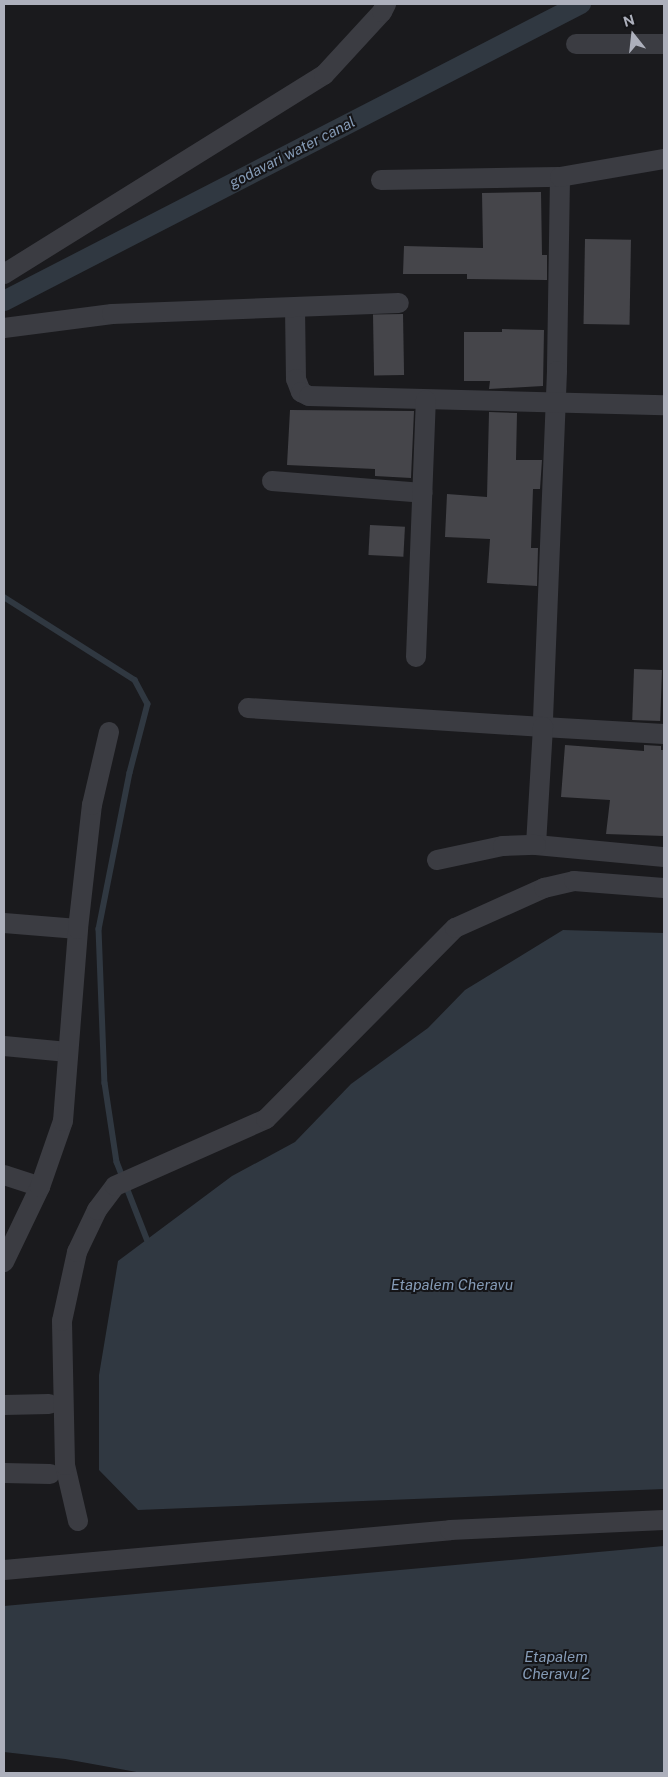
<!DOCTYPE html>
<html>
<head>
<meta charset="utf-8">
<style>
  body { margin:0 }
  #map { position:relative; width:668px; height:1777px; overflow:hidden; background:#1a1a1d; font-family:"Public Sans",sans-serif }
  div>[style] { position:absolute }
  .water>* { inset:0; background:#303841 }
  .stream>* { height:5.5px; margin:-2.75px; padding:0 2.75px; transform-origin:2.75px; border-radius:2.75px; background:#303841 }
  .canal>* { height:20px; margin:-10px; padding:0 10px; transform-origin:10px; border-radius:10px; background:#303841 }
  .building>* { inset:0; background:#45454a; transform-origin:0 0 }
  .minor>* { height:20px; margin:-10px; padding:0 10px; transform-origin:10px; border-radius:10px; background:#3b3c42 }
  span { translate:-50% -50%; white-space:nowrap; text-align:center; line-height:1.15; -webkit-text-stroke:4px #151518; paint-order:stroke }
  .water-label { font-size:15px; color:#859bb6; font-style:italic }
  .frame { position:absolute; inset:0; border:5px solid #adb0bc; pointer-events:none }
  .north { position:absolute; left:608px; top:10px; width:50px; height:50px; -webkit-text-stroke:4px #151518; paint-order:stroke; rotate:344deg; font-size:14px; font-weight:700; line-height:20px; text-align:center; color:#adb0bc }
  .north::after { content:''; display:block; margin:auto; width:18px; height:22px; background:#adb0bc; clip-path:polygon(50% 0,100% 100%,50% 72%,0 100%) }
</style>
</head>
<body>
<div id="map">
  <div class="water">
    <div style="clip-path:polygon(563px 930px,664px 933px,664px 1489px,138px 1510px,99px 1470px,99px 1375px,118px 1261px,232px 1176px,295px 1142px,351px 1084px,428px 1028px,465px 990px)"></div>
    <div style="clip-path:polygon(664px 1546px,664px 1773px,142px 1773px,65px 1759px,4px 1752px,4px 1606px)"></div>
  </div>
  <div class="stream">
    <div style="left:4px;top:597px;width:155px;rotate:32.4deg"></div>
    <div style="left:135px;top:680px;width:27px;rotate:62deg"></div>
    <div style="left:148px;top:704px;width:71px;rotate:104.6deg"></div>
    <div style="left:130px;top:773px;width:159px;rotate:101.2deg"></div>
    <div style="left:99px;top:929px;width:154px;rotate:87.8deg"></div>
    <div style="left:105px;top:1083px;width:80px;rotate:81.4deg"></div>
    <div style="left:117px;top:1162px;width:83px;rotate:68.7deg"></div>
  </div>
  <div class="canal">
    <div style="left:4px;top:301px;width:649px;rotate:-27.24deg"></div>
  </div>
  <div class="building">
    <div style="clip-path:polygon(541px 192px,542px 255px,547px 255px,547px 280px,467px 279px,467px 274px,403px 274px,404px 246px,483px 248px,482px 193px)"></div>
    <div style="left:585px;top:239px;width:46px;height:85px;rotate:1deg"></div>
    <div style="left:403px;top:314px;width:61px;height:30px;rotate:89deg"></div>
    <div style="clip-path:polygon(502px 329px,544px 330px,543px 386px,489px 389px,490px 381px,464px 381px,464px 332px,502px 332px)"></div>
    <div style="clip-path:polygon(290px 410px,414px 411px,411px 478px,375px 476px,375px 469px,287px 465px)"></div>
    <div style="clip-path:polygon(489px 412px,517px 413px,516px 460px,542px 460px,540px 489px,533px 489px,531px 548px,538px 548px,537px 586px,487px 583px,490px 539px,445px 537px,447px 494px,487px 497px)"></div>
    <div style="left:370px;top:525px;width:35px;height:30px;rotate:3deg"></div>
    <div style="left:634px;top:669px;width:28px;height:51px;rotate:2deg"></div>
    <div style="clip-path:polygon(565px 745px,644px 751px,644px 745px,661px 746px,661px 750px,664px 750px,664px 836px,606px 834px,610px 800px,561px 797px)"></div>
  </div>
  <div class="minor">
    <div style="left:576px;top:44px;width:88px"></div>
    <div style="left:560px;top:177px;width:194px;rotate:90.9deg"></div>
    <div style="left:557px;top:371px;width:356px;rotate:92.3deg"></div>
    <div style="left:543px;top:727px;width:121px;rotate:3.3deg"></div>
    <div style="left:381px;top:180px;width:179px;rotate:-1deg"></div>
    <div style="left:560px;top:177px;width:106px;rotate:-9.8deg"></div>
    <div style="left:4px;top:274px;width:377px;rotate:-31.9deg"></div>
    <div style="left:324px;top:75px;width:86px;rotate:-47.4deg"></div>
    <div style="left:382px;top:12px;width:9px;rotate:-63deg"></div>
    <div style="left:295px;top:308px;width:71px;rotate:89.2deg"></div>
    <div style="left:296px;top:379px;width:14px;rotate:69deg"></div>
    <div style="left:301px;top:392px;width:9px;rotate:27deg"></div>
    <div style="left:309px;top:396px;width:355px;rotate:1.5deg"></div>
    <div style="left:4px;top:328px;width:109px;rotate:-7.4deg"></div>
    <div style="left:112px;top:314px;width:287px;rotate:-2.2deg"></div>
    <div style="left:272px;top:481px;width:151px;rotate:4.5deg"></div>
    <div style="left:416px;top:657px;width:257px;rotate:-87.8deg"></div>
    <div style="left:248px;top:708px;width:296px;rotate:3.7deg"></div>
    <div style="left:543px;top:727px;width:118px;rotate:93.4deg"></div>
    <div style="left:536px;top:845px;width:129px;rotate:5.4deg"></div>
    <div style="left:437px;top:860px;width:67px;rotate:-12deg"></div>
    <div style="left:503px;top:846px;width:33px;rotate:-2deg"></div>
    <div style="left:4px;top:923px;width:74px;rotate:4.6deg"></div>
    <div style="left:4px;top:1046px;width:64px;rotate:5.4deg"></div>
    <div style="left:4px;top:1175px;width:38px;rotate:18deg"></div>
    <div style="left:4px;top:1262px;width:83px;rotate:-64.4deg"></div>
    <div style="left:40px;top:1187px;width:70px;rotate:-70.8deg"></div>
    <div style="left:63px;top:1121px;width:193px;rotate:-85.5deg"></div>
    <div style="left:78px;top:929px;width:125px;rotate:-83.6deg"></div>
    <div style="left:92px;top:805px;width:75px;rotate:-76.9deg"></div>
    <div style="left:4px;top:1405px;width:45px;rotate:-1.3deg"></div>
    <div style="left:4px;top:1473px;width:46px;rotate:1.2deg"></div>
    <div style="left:78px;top:1521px;width:57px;rotate:-103.1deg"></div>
    <div style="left:65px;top:1465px;width:144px;rotate:-91.2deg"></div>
    <div style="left:62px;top:1321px;width:71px;rotate:-77.7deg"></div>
    <div style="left:77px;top:1252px;width:47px;rotate:-64.5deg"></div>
    <div style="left:97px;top:1210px;width:30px;rotate:-53deg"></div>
    <div style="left:115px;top:1186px;width:165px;rotate:-23.9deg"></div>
    <div style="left:266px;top:1119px;width:269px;rotate:-45.3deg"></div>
    <div style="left:455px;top:928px;width:98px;rotate:-24.2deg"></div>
    <div style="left:544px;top:888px;width:31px;rotate:-13deg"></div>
    <div style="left:574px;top:881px;width:90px;rotate:4.4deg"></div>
    <div style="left:4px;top:1570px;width:448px;rotate:-5.1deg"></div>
    <div style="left:450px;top:1530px;width:214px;rotate:-2.7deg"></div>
  </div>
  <div class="water-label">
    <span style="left:292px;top:152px;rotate:-27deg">godavari water canal</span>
    <span style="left:452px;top:1285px">Etapalem Cheravu</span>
    <span style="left:556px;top:1665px">Etapalem<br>Cheravu 2</span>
  </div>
  <div class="frame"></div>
  <div class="north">N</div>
</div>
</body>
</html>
